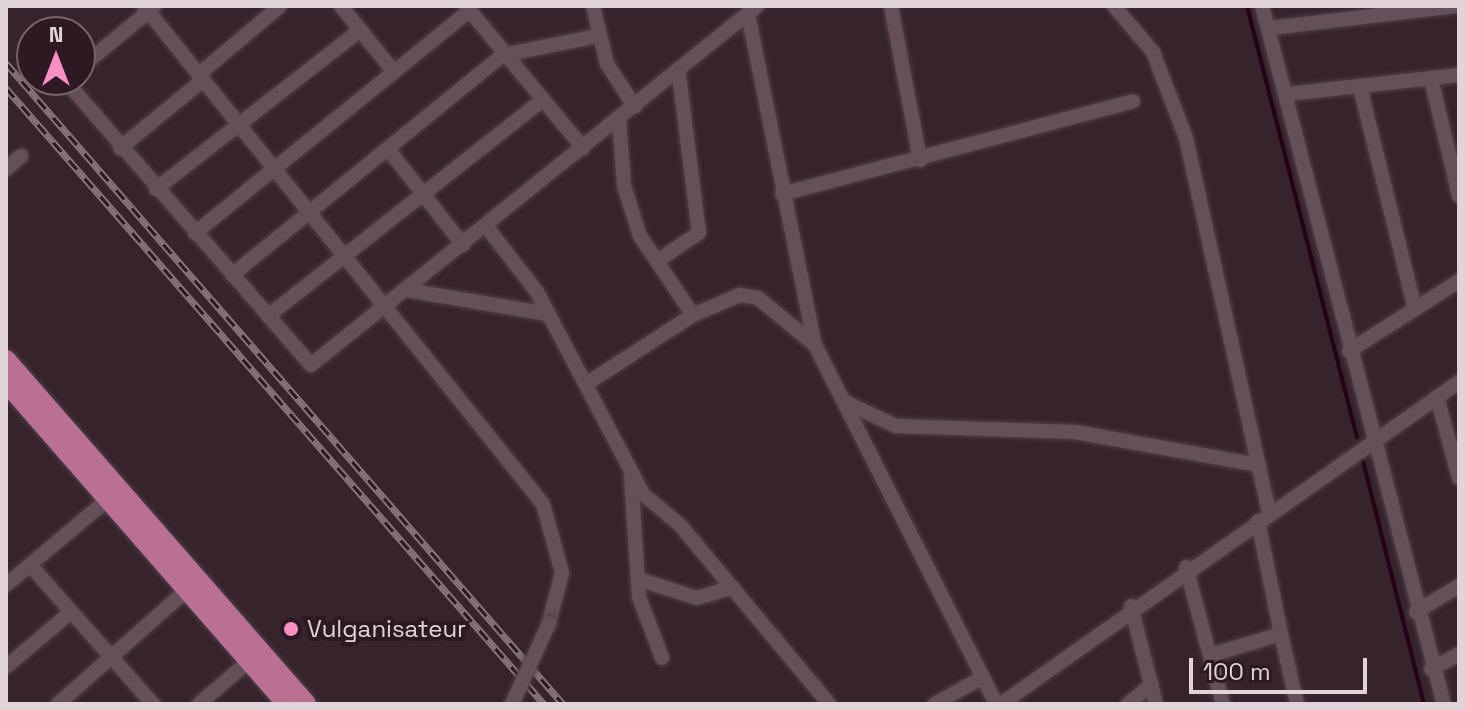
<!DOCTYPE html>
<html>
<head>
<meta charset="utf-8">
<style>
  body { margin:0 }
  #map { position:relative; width:1465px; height:710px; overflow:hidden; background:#36232c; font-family:"Space Grotesk",sans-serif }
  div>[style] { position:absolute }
  .stream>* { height:4px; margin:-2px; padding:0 2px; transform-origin:2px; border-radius:2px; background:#250115 }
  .roads { filter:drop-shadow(0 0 2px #504047) drop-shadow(0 0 2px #504047) }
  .minor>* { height:14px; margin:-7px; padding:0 7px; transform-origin:7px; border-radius:7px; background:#654f59 }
  .highway>* { height:20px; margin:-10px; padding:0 10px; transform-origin:10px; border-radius:10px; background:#b97092 }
  .rail>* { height:7px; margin-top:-3.5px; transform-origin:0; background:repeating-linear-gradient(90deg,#2c1922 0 12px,#85747b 0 24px); box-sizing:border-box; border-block:2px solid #85747b }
  .bridges { filter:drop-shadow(0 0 2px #504047) drop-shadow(0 0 2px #504047) }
  .minor-bridge>* { height:14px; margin:-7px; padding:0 7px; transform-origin:7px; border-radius:7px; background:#654f59 }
  .dots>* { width:22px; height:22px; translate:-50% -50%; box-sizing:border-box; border:4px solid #2c1922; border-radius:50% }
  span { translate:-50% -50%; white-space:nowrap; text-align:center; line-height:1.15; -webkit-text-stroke:8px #2c1922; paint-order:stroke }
  .poi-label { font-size:24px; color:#e1d4d9 }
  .left { translate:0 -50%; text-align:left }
  .frame { position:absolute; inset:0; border:8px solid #e1d4d9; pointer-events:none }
  .north { position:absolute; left:16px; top:16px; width:80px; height:80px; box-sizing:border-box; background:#2c1922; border:2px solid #74646b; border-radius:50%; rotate:0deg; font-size:22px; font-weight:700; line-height:32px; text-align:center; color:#e1d4d9 }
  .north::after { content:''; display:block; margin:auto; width:28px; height:36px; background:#fb8fc4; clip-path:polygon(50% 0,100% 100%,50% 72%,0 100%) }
  .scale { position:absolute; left:1189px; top:658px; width:178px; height:36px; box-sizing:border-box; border:4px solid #e1d4d9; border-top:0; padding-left:10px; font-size:24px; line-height:28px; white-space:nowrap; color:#e1d4d9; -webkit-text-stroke:6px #2c1922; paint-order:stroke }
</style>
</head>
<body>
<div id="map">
  <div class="stream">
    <div style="left:1247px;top:6px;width:445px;rotate:75.7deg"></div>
    <div style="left:1363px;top:461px;width:251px;rotate:75.9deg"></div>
  </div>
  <div class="roads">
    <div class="minor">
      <div style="left:144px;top:6px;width:638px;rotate:51.3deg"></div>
      <div style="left:543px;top:504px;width:72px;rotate:74.6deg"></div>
      <div style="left:562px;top:573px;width:52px;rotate:104.6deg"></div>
      <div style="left:341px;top:6px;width:85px;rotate:51.2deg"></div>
      <div style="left:466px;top:6px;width:184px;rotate:50.5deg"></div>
      <div style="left:593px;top:6px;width:60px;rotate:76.4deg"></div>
      <div style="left:607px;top:64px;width:51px;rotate:56.9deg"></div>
      <div style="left:891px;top:6px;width:157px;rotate:79.3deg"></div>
      <div style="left:1114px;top:6px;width:60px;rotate:49.7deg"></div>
      <div style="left:1153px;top:52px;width:92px;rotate:69deg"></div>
      <div style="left:1186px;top:138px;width:383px;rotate:77.5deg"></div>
      <div style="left:1262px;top:6px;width:721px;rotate:75.39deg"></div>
      <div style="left:748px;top:14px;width:338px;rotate:78.6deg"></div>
      <div style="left:815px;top:345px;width:402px;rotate:63.2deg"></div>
      <div style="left:1271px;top:28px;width:186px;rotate:-6.8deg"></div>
      <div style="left:80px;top:68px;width:96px;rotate:-39.5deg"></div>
      <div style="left:198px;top:75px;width:107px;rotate:-40.1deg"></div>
      <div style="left:1431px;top:79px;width:120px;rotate:76.5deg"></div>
      <div style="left:65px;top:80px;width:376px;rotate:49.2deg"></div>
      <div style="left:311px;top:365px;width:573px;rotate:-38.83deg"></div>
      <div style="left:1360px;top:87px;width:229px;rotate:76.1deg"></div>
      <div style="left:1287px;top:94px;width:173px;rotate:-6.3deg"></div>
      <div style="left:619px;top:119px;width:67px;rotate:85.7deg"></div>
      <div style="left:624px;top:186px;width:52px;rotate:72.3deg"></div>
      <div style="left:640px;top:236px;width:95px;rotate:56.1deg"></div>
      <div style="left:120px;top:148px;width:107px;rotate:-39.3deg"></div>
      <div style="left:388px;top:149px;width:122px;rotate:52deg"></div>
      <div style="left:6px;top:169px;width:20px;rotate:-41deg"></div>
      <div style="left:156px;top:189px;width:259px;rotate:-37.9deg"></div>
      <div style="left:782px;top:194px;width:363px;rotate:-14.8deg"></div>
      <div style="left:486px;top:226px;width:83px;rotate:52.3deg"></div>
      <div style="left:537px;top:292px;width:228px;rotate:62.3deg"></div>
      <div style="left:643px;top:494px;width:48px;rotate:40deg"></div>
      <div style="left:680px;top:525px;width:233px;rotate:50.2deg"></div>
      <div style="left:195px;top:233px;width:353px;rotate:-39deg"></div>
      <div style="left:657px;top:261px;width:50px;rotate:-33.7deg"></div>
      <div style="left:699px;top:233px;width:160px;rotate:-97.2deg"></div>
      <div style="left:232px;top:275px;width:349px;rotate:-39.1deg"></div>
      <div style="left:503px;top:55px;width:96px;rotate:-11.4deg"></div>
      <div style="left:406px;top:290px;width:144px;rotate:9.6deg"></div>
      <div style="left:268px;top:316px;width:347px;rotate:-38.2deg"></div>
      <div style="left:1349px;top:351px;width:130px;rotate:-32.5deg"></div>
      <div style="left:586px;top:384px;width:127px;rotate:-32.8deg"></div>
      <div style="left:693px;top:315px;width:51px;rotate:-23.1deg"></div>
      <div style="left:740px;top:295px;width:18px;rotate:9deg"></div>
      <div style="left:758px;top:298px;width:74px;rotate:39.5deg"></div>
      <div style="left:1437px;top:397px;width:84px;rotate:74.8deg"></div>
      <div style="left:845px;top:402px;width:56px;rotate:25.2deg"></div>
      <div style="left:896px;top:426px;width:179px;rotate:1.9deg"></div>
      <div style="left:1075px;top:432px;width:187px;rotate:10.2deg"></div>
      <div style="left:631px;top:477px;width:120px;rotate:86.2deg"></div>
      <div style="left:639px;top:597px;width:65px;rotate:69.3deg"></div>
      <div style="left:1258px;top:521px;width:115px;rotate:78.5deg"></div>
      <div style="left:30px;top:565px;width:186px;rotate:48.5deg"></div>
      <div style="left:1186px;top:567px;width:142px;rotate:74.9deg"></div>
      <div style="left:638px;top:579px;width:62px;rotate:17.9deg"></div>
      <div style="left:697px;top:598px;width:37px;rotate:-17deg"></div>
      <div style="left:6px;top:585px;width:133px;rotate:-40.1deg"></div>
      <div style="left:1131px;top:606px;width:101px;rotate:75.7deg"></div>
      <div style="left:1416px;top:612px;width:50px;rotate:-31.2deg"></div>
      <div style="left:1211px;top:655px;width:73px;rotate:-16.7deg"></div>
      <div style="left:1281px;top:634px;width:72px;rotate:77.1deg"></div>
      <div style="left:6px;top:667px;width:85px;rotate:-40.2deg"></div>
      <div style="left:1431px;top:669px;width:32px;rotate:-28deg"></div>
      <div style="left:58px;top:704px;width:172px;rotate:-41.5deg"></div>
      <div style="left:199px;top:704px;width:66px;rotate:-40.7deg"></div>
      <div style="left:935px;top:704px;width:55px;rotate:-29.4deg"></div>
      <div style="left:1001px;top:704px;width:560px;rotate:-35.11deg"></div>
      <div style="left:1128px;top:704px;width:31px;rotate:-40deg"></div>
    </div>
    <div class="highway">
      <div style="left:6px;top:360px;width:456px;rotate:48.9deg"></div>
      <div style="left:6px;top:382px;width:420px;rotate:48.9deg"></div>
    </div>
  </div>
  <div class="rail">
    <div style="left:6px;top:63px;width:849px;rotate:49.01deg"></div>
    <div style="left:6px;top:88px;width:818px;rotate:48.87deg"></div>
  </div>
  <div class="bridges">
    <div class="minor-bridge">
      <div style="left:512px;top:704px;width:89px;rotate:-65.4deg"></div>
    </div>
  </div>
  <div class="dots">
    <div style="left:291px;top:629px;background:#fb8fc4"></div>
  </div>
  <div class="poi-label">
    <span class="left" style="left:307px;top:629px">Vulganisateur</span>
  </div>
  <div class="frame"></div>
  <div class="north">N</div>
  <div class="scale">100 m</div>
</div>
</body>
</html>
